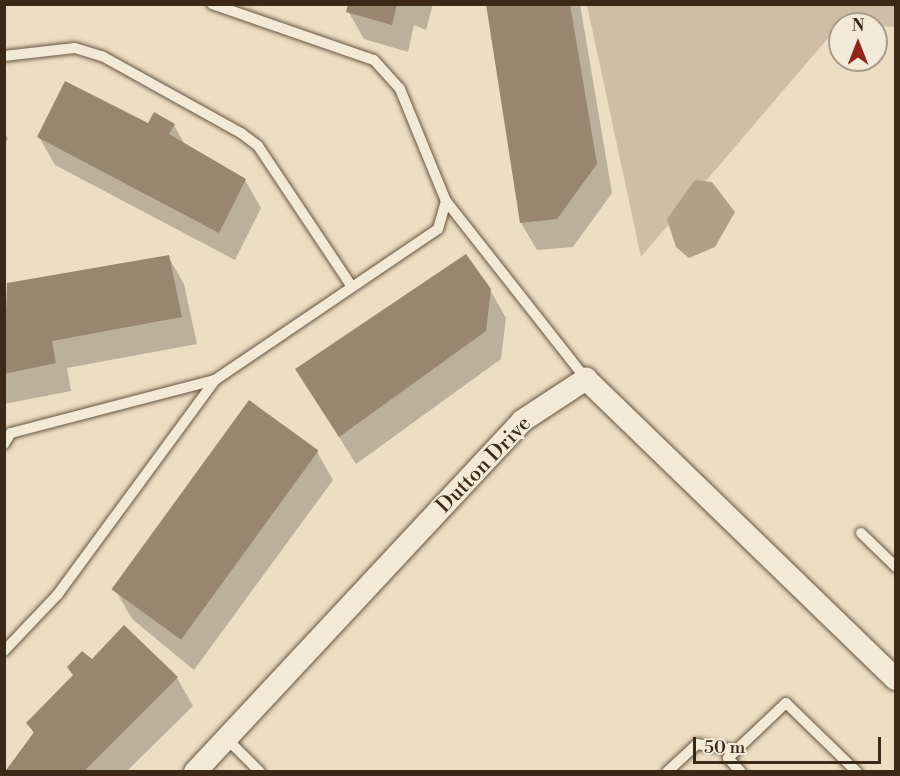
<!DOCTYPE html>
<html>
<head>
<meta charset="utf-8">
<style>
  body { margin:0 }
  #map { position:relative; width:900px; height:776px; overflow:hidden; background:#edddc2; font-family:"Libre Bodoni",serif }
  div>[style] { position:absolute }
  .green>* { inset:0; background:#cfbea5 }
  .water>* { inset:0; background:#b19f88 }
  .shadow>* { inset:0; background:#0003 }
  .building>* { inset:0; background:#98866f; transform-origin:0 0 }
  .roads { filter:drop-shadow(0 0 2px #685541) drop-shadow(0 0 2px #685541) }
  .service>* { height:10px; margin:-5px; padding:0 5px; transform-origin:5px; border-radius:5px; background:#f3e9d7 }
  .minor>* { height:22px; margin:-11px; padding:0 11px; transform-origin:11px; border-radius:11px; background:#f3e9d7 }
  span { translate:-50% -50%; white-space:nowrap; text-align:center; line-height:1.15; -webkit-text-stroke:4.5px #f3e9d7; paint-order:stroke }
  .street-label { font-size:21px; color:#3c2816 }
  .frame { position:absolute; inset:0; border:6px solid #3c2816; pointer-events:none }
  .north { position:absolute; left:828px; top:12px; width:60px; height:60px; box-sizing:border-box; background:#f3e9d7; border:2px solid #aa9c8a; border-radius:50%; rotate:0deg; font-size:16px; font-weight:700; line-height:24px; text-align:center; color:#3c2816 }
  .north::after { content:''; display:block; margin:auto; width:21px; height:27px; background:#8f2418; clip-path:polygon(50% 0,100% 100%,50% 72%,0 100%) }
  .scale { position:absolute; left:693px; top:737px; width:188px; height:27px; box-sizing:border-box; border:3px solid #3c2816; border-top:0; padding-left:8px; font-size:18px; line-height:21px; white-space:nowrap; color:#3c2816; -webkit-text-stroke:4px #f3e9d7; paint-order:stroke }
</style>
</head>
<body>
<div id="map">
  <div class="green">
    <div style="clip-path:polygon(587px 5px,895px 5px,895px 27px,840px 24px,641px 257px)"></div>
  </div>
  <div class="water">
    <div style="clip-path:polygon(695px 180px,712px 182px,735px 212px,715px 247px,689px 258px,676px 247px,667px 219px)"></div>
  </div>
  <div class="shadow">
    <div style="clip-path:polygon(349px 4px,433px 4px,426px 30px,414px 25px,408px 52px,364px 39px,348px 11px)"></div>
    <div style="clip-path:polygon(488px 4px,580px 4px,612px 193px,573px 247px,537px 250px,521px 223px)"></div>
    <div style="clip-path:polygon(149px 125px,174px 125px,185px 145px,245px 180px,261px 208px,235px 260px,55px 165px,39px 137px)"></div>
    <div style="clip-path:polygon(4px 132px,8px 138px,4px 147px)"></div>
    <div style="clip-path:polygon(168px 256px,184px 284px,197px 344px,67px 368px,71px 391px,4px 404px,8px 285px)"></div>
    <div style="clip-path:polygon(490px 290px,506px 318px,501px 359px,356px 464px,297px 370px)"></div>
    <div style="clip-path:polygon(317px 452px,333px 480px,194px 670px,132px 619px,116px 591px)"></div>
    <div style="clip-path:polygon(92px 661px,177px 678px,193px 706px,126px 772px,4px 772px,34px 734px,28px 723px)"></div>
  </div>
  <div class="building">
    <div style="clip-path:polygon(348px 4px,397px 4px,392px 25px,346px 12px)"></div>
    <div style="clip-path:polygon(486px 4px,570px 4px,597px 164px,557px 219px,520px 223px)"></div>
    <div style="clip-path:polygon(65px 81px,148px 123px,154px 112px,175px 124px,169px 134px,246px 179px,219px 233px,37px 137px)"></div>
    <div style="clip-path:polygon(466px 254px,491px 289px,486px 331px,339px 437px,295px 369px)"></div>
    <div style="clip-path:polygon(169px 255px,182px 317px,52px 341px,56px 363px,4px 374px,7px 283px)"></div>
    <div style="left:249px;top:400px;width:86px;height:234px;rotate:36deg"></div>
    <div style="clip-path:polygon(124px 625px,178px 677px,83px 772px,5px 772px,34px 732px,26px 723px,73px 675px,67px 667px,82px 651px,92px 659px)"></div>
  </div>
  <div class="roads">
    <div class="service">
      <div style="left:212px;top:4px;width:171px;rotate:19.1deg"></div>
      <div style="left:374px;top:60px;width:39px;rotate:48deg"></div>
      <div style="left:400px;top:89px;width:121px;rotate:67.7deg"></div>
      <div style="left:446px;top:201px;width:226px;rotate:51.8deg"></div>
      <div style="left:4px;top:56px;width:71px;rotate:-6.4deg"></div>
      <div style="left:75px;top:48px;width:28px;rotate:17deg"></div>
      <div style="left:102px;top:56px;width:159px;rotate:29deg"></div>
      <div style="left:241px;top:133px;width:21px;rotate:37deg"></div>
      <div style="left:258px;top:146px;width:169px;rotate:56.3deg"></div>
      <div style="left:4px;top:444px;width:13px;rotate:-58deg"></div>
      <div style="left:11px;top:433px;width:211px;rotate:-14.6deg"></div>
      <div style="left:861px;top:533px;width:49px;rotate:44.2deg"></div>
      <div style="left:4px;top:651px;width:79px;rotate:-46.5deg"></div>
      <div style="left:58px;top:594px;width:265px;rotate:-53.7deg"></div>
      <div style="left:215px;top:380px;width:269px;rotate:-34.1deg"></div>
      <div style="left:438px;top:229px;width:29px;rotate:-74deg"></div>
      <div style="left:228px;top:740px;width:45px;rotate:45deg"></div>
      <div style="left:667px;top:772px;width:41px;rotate:-43deg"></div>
      <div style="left:697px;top:744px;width:39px;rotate:9deg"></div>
      <div style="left:741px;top:772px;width:19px;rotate:-133deg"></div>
      <div style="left:728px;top:758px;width:80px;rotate:-43.5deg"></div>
      <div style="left:786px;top:703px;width:99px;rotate:44.2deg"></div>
    </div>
    <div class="minor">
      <div style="left:195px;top:772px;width:480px;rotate:-47deg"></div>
      <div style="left:522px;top:421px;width:77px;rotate:-33.3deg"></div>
      <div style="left:586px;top:379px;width:431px;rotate:44.1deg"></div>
    </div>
  </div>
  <div class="street-label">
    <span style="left:484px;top:465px;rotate:-46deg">Dutton Drive</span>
  </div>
  <div class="frame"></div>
  <div class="north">N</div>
  <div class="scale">50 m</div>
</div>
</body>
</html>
